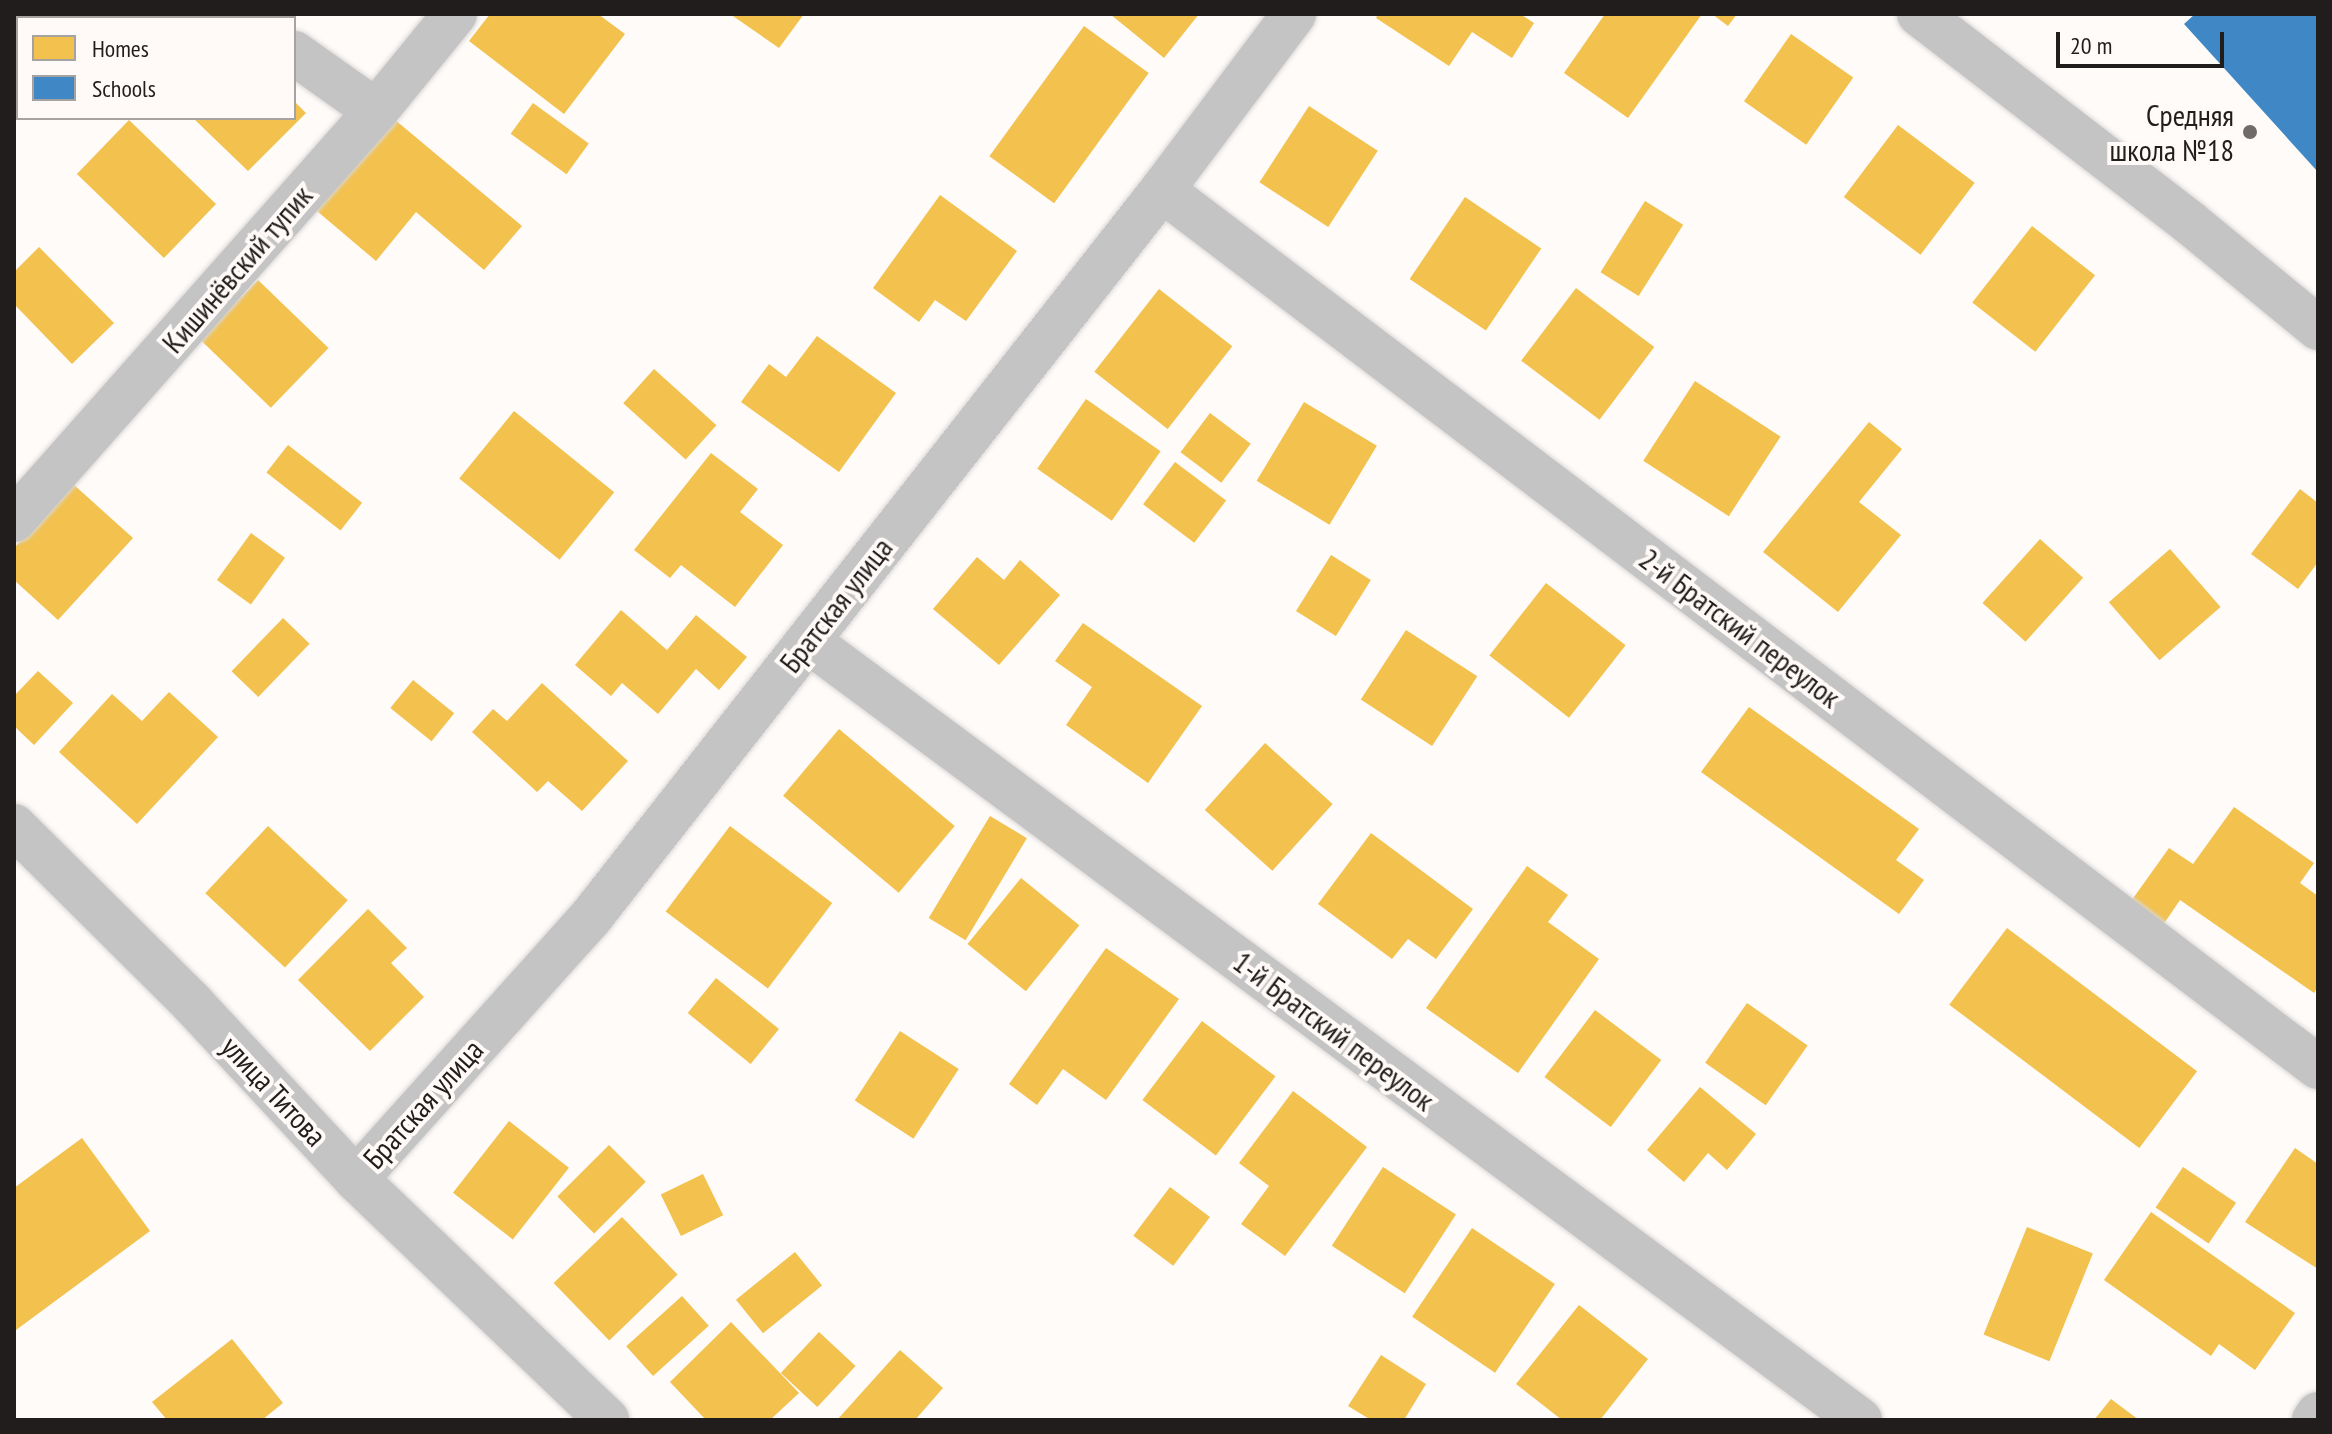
<!DOCTYPE html>
<html>
<head>
<meta charset="utf-8">
<style>
  body { margin:0 }
  #map { position:relative; width:2332px; height:1434px; overflow:hidden; background:#fefbf9; font-family:"PT Sans Narrow",sans-serif }
  div>[style] { position:absolute }
  .homes>* { inset:0; background:#f2c14e; transform-origin:0 0 }
  .schools>* { inset:0; background:#3f88c5 }
  .roads { filter:drop-shadow(0 0 2px #dad7d6) drop-shadow(0 0 2px #dad7d6) }
  .minor>* { height:44px; margin:-22px; padding:0 22px; transform-origin:22px; border-radius:22px; background:#c3c4c3 }
  .dots>* { width:22px; height:22px; translate:-50% -50%; box-sizing:border-box; border:4px solid #fffaf8; border-radius:50% }
  span { translate:-50% -50%; white-space:nowrap; text-align:center; line-height:1.15; -webkit-text-stroke:8px #fffaf8; paint-order:stroke }
  .poi-label { font-size:30px; color:#201d1c }
  .right { translate:-100% -50%; text-align:right }
  .street-label { font-size:30px; color:#201d1c }
  .frame { position:absolute; inset:0; border:16px solid #201d1c; pointer-events:none }
  .legend { position:absolute; left:16px; top:16px; width:280px; height:104px; box-sizing:border-box; background:#fffaf8; border:2px solid #a6a2a0; margin:0; padding:10px 14px; list-style:none; font-size:24px; color:#201d1c }
  .legend li { display:flex; align-items:center; gap:16px; height:40px }
  .legend b { width:40px; border:2px solid #a6a2a0 }
  .scale { position:absolute; left:2056px; top:32px; width:168px; height:36px; box-sizing:border-box; border:4px solid #201d1c; border-top:0; padding-left:10px; font-size:24px; line-height:28px; white-space:nowrap; color:#201d1c; -webkit-text-stroke:6px #fffaf8; paint-order:stroke }
</style>
</head>
<body>
<div id="map">
  <div class="homes">
    <div style="left:27px;top:14px;width:95px;height:6px"></div>
    <div style="clip-path:polygon(490px 14px,598px 14px,625px 34px,564px 114px,469px 41px)"></div>
    <div style="clip-path:polygon(730px 14px,804px 14px,779px 48px)"></div>
    <div style="clip-path:polygon(1110px 14px,1199px 14px,1164px 58px)"></div>
    <div style="clip-path:polygon(1378px 14px,1520px 14px,1534px 23px,1512px 58px,1472px 32px,1449px 66px,1376px 18px)"></div>
    <div style="clip-path:polygon(1605px 14px,1702px 14px,1628px 118px,1564px 73px)"></div>
    <div style="clip-path:polygon(1712px 14px,1737px 14px,1728px 26px)"></div>
    <div style="left:1084px;top:26px;width:80px;height:161px;rotate:36deg"></div>
    <div style="left:1791px;top:34px;width:76px;height:82px;rotate:35deg"></div>
    <div style="clip-path:polygon(294px 101px,306px 113px,248px 171px,193px 118px,294px 118px)"></div>
    <div style="left:533px;top:103px;width:69px;height:38px;rotate:36deg"></div>
    <div style="left:1309px;top:106px;width:82px;height:91px;rotate:33deg"></div>
    <div style="clip-path:polygon(394px 119px,522px 226px,484px 270px,416px 212px,376px 261px,317px 211px)"></div>
    <div style="left:129px;top:120px;width:121px;height:75px;rotate:44deg"></div>
    <div style="left:1898px;top:125px;width:96px;height:90px;rotate:37deg"></div>
    <div style="clip-path:polygon(940px 195px,1017px 251px,966px 321px,935px 300px,919px 322px,873px 288px)"></div>
    <div style="left:1465px;top:197px;width:92px;height:99px;rotate:34deg"></div>
    <div style="left:1645px;top:201px;width:45px;height:84px;rotate:32deg"></div>
    <div style="left:2032px;top:226px;width:80px;height:97px;rotate:38deg"></div>
    <div style="clip-path:polygon(39px 247px,114px 323px,72px 364px,14px 304px,14px 272px)"></div>
    <div style="left:258px;top:280px;width:98px;height:83px;rotate:44deg"></div>
    <div style="left:1576px;top:288px;width:98px;height:91px;rotate:37deg"></div>
    <div style="left:1159px;top:289px;width:93px;height:105px;rotate:38deg"></div>
    <div style="clip-path:polygon(817px 336px,896px 393px,839px 472px,741px 402px,769px 364px,786px 377px)"></div>
    <div style="left:654px;top:369px;width:84px;height:46px;rotate:42deg"></div>
    <div style="left:1695px;top:381px;width:102px;height:95px;rotate:33deg"></div>
    <div style="left:1086px;top:399px;width:91px;height:85px;rotate:35deg"></div>
    <div style="left:1304px;top:402px;width:85px;height:92px;rotate:31deg"></div>
    <div style="left:514px;top:411px;width:129px;height:87px;rotate:39deg"></div>
    <div style="left:1210px;top:413px;width:51px;height:49px;rotate:37deg"></div>
    <div style="clip-path:polygon(1869px 422px,1902px 449px,1859px 502px,1901px 535px,1838px 612px,1763px 552px)"></div>
    <div style="left:288px;top:445px;width:94px;height:35px;rotate:38deg"></div>
    <div style="clip-path:polygon(711px 453px,758px 489px,740px 512px,783px 545px,735px 607px,681px 565px,670px 578px,634px 550px)"></div>
    <div style="left:1175px;top:462px;width:64px;height:53px;rotate:37deg"></div>
    <div style="clip-path:polygon(73px 484px,133px 538px,58px 620px,14px 580px,14px 548px)"></div>
    <div style="clip-path:polygon(2300px 489px,2318px 503px,2318px 562px,2298px 589px,2251px 554px)"></div>
    <div style="left:251px;top:533px;width:42px;height:58px;rotate:36deg"></div>
    <div style="left:2040px;top:539px;width:58px;height:86px;rotate:42deg"></div>
    <div style="left:2170px;top:549px;width:77px;height:81px;rotate:49deg"></div>
    <div style="left:1331px;top:555px;width:47px;height:66px;rotate:32deg"></div>
    <div style="clip-path:polygon(977px 557px,1004px 580px,1020px 560px,1060px 595px,999px 665px,933px 609px)"></div>
    <div style="left:1546px;top:583px;width:101px;height:92px;rotate:38deg"></div>
    <div style="clip-path:polygon(621px 610px,667px 650px,696px 615px,747px 657px,719px 690px,696px 669px,658px 714px,622px 683px,611px 696px,575px 665px)"></div>
    <div style="left:283px;top:618px;width:37px;height:74px;rotate:44deg"></div>
    <div style="clip-path:polygon(1083px 623px,1202px 706px,1148px 783px,1066px 725px,1092px 687px,1055px 661px)"></div>
    <div style="left:1406px;top:630px;width:85px;height:83px;rotate:33deg"></div>
    <div style="clip-path:polygon(38px 671px,73px 703px,34px 745px,14px 726px,14px 696px)"></div>
    <div style="left:413px;top:680px;width:53px;height:36px;rotate:39deg"></div>
    <div style="clip-path:polygon(542px 683px,628px 761px,582px 811px,548px 781px,537px 792px,472px 732px,493px 709px,507px 721px)"></div>
    <div style="clip-path:polygon(169px 692px,218px 737px,137px 824px,59px 752px,112px 694px,142px 721px)"></div>
    <div style="clip-path:polygon(1749px 707px,1919px 829px,1896px 860px,1924px 880px,1899px 914px,1701px 772px)"></div>
    <div style="left:839px;top:729px;width:151px;height:87px;rotate:40deg"></div>
    <div style="left:1265px;top:743px;width:91px;height:90px;rotate:42deg"></div>
    <div style="clip-path:polygon(2234px 807px,2314px 863px,2300px 883px,2318px 896px,2318px 987px,2314px 993px,2180px 900px,2161px 928px,2129px 904px,2169px 848px,2193px 864px)"></div>
    <div style="left:990px;top:816px;width:43px;height:119px;rotate:31deg"></div>
    <div style="left:268px;top:826px;width:109px;height:92px;rotate:43deg"></div>
    <div style="left:730px;top:826px;width:128px;height:107px;rotate:37deg"></div>
    <div style="clip-path:polygon(1371px 833px,1473px 909px,1436px 959px,1408px 939px,1392px 959px,1318px 904px)"></div>
    <div style="clip-path:polygon(1527px 866px,1568px 895px,1548px 922px,1599px 959px,1518px 1073px,1426px 1008px)"></div>
    <div style="left:1021px;top:878px;width:75px;height:85px;rotate:39deg"></div>
    <div style="clip-path:polygon(368px 909px,407px 948px,391px 963px,424px 997px,370px 1051px,298px 980px)"></div>
    <div style="left:2007px;top:928px;width:238px;height:96px;rotate:37deg"></div>
    <div style="clip-path:polygon(1106px 948px,1179px 999px,1106px 1100px,1063px 1069px,1037px 1105px,1009px 1084px)"></div>
    <div style="left:716px;top:978px;width:81px;height:45px;rotate:39deg"></div>
    <div style="left:1747px;top:1003px;width:74px;height:73px;rotate:35deg"></div>
    <div style="left:1595px;top:1010px;width:83px;height:84px;rotate:37deg"></div>
    <div style="left:1202px;top:1021px;width:92px;height:99px;rotate:37deg"></div>
    <div style="left:900px;top:1031px;width:70px;height:83px;rotate:33deg"></div>
    <div style="clip-path:polygon(1700px 1087px,1756px 1134px,1727px 1170px,1708px 1153px,1684px 1182px,1647px 1150px)"></div>
    <div style="clip-path:polygon(1293px 1091px,1367px 1147px,1285px 1256px,1241px 1224px,1269px 1186px,1239px 1163px)"></div>
    <div style="left:509px;top:1121px;width:76px;height:91px;rotate:38deg"></div>
    <div style="clip-path:polygon(82px 1138px,150px 1231px,16px 1330px,14px 1188px)"></div>
    <div style="left:609px;top:1145px;width:52px;height:73px;rotate:45deg"></div>
    <div style="clip-path:polygon(2295px 1148px,2318px 1164px,2318px 1269px,2245px 1222px)"></div>
    <div style="left:1383px;top:1167px;width:87px;height:94px;rotate:33deg"></div>
    <div style="left:2183px;top:1167px;width:64px;height:49px;rotate:34deg"></div>
    <div style="left:703px;top:1174px;width:46px;height:47px;rotate:64deg"></div>
    <div style="left:1170px;top:1187px;width:50px;height:61px;rotate:37deg"></div>
    <div style="clip-path:polygon(2151px 1212px,2295px 1313px,2255px 1370px,2219px 1344px,2211px 1356px,2104px 1280px)"></div>
    <div style="left:622px;top:1217px;width:80px;height:95px;rotate:46deg"></div>
    <div style="left:2027px;top:1227px;width:71px;height:116px;rotate:22deg"></div>
    <div style="left:1472px;top:1228px;width:100px;height:107px;rotate:34deg"></div>
    <div style="left:795px;top:1252px;width:43px;height:76px;rotate:51deg"></div>
    <div style="left:682px;top:1296px;width:40px;height:75px;rotate:48deg"></div>
    <div style="clip-path:polygon(1579px 1305px,1648px 1359px,1600px 1420px,1562px 1420px,1516px 1384px)"></div>
    <div style="clip-path:polygon(731px 1322px,799px 1393px,770px 1420px,706px 1420px,670px 1382px)"></div>
    <div style="left:819px;top:1332px;width:50px;height:56px;rotate:43deg"></div>
    <div style="clip-path:polygon(232px 1339px,283px 1403px,262px 1420px,167px 1420px,152px 1402px)"></div>
    <div style="clip-path:polygon(900px 1350px,943px 1388px,915px 1420px,837px 1420px)"></div>
    <div style="clip-path:polygon(1381px 1355px,1426px 1384px,1404px 1420px,1371px 1420px,1348px 1406px)"></div>
    <div style="clip-path:polygon(2111px 1399px,2139px 1420px,2094px 1420px)"></div>
  </div>
  <div class="schools">
    <div style="clip-path:polygon(2195px 14px,2318px 14px,2318px 172px,2184px 24px)"></div>
  </div>
  <div class="roads">
    <div class="minor">
      <div style="left:239px;top:14px;width:7px;rotate:34deg"></div>
      <div style="left:1919px;top:14px;width:341px;rotate:37.6deg"></div>
      <div style="left:2189px;top:222px;width:167px;rotate:39.4deg"></div>
      <div style="left:294px;top:53px;width:100px;rotate:35.3deg"></div>
      <div style="left:1162px;top:190px;width:1451px;rotate:37.19deg"></div>
      <div style="left:14px;top:520px;width:546px;rotate:-48.49deg"></div>
      <div style="left:376px;top:111px;width:125px;rotate:-50.8deg"></div>
      <div style="left:808px;top:641px;width:1309px;rotate:36.52deg"></div>
      <div style="left:14px;top:826px;width:252px;rotate:44.8deg"></div>
      <div style="left:193px;top:1004px;width:239px;rotate:47deg"></div>
      <div style="left:356px;top:1179px;width:348px;rotate:43.8deg"></div>
      <div style="left:356px;top:1179px;width:352px;rotate:-48.1deg"></div>
      <div style="left:591px;top:917px;width:924px;rotate:-51.85deg"></div>
      <div style="left:1162px;top:190px;width:220px;rotate:-53.1deg"></div>
      <div style="left:2314px;top:1420px;width:7px;rotate:-56deg"></div>
    </div>
  </div>
  <div class="dots">
    <div style="left:2250px;top:132px;background:#6e6b69"></div>
  </div>
  <div class="poi-label">
    <span class="right" style="left:2234px;top:132px">Средняя<br>школа №18</span>
  </div>
  <div class="street-label">
    <span style="left:237px;top:269px;rotate:-49deg">Кишинёвский тупик</span>
    <span style="left:836px;top:605px;rotate:-52deg">Братская улица</span>
    <span style="left:1740px;top:628px;rotate:37deg">2-й Братский переулок</span>
    <span style="left:1334px;top:1031px;rotate:37deg">1-й Братский переулок</span>
    <span style="left:274px;top:1091px;rotate:47deg">улица Титова</span>
    <span style="left:423px;top:1104px;rotate:-48deg">Братская улица</span>
  </div>
  <div class="frame"></div>
  <ul class="legend">
  <li><b style="height:22px;background:#f2c14e"></b>Homes</li>
  <li><b style="height:22px;background:#3f88c5"></b>Schools</li>
  </ul>
  <div class="scale">20 m</div>
</div>
</body>
</html>
